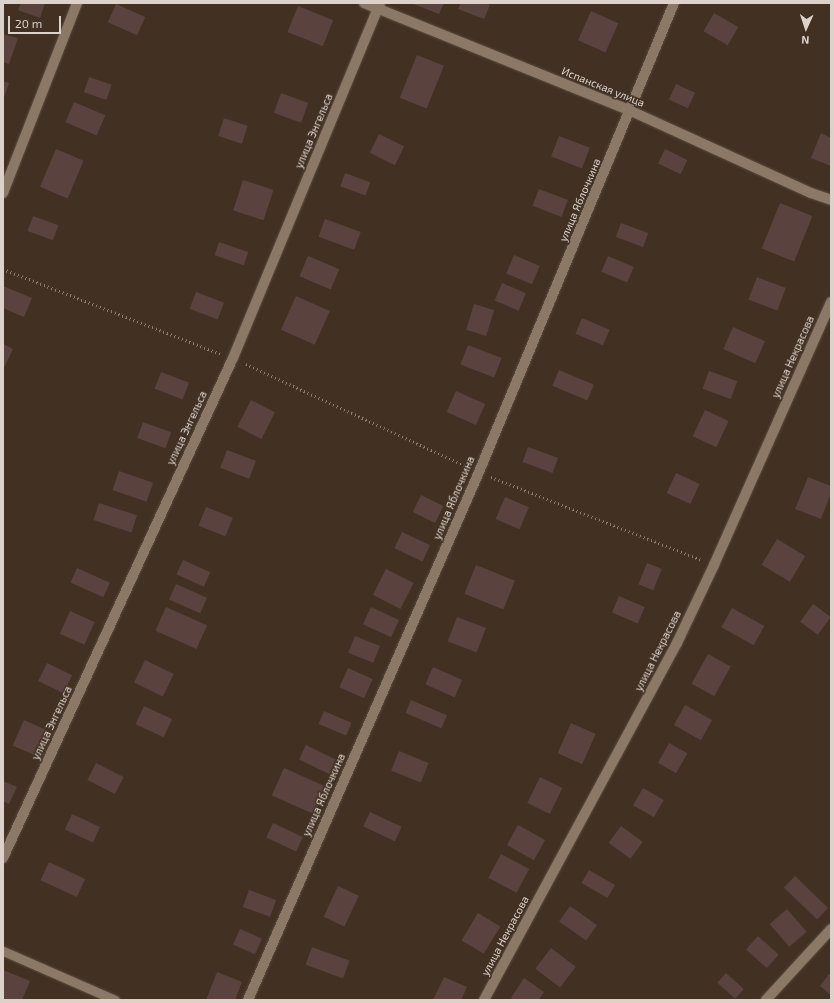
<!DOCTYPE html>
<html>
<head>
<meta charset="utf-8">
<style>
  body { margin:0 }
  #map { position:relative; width:834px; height:1003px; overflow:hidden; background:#423123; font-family:"Exo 2",sans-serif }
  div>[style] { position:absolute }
  .building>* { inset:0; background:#5a423e; transform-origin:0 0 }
  .path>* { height:2.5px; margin-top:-1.25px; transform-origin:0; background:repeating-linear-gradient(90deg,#8c7d72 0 1px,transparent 0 4px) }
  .roads { filter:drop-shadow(0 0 1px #5b4d40) drop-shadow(0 0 1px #5b4d40) }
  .lane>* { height:9px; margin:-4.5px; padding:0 4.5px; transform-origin:4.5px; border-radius:4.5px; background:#8b7867 }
  .street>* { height:10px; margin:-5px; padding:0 5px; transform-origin:5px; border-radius:5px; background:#8b7867 }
  .secondary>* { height:10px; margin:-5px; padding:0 5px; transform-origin:5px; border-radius:5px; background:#8b7867 }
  span { translate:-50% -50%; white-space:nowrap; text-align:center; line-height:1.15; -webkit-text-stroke:3px #423123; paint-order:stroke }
  .street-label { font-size:11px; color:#ddd2ca }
  .frame { position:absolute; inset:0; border:4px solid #ddd2ca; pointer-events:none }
  .north { position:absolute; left:786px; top:8px; width:40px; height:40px; -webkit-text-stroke:3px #423123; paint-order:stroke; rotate:183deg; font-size:11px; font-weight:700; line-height:16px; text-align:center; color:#ddd2ca }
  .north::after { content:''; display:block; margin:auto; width:14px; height:18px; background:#ddd2ca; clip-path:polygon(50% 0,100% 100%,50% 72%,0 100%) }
  .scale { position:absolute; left:8px; top:16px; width:53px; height:18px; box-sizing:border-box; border:2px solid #ddd2ca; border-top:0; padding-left:5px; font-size:12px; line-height:14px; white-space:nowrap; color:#ddd2ca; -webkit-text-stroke:3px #423123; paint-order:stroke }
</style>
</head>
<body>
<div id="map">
  <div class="building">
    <div style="clip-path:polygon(21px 3px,45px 3px,40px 18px,18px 10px)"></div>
    <div style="clip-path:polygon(411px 3px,444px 3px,439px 14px)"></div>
    <div style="clip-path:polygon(461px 3px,484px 3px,490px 5px,484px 19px,458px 9px)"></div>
    <div style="left:116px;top:4px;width:32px;height:20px;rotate:24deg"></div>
    <div style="left:298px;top:6px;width:38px;height:28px;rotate:22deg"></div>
    <div style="left:591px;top:11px;width:30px;height:32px;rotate:24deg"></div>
    <div style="left:714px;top:13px;width:28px;height:21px;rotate:30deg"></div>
    <div style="clip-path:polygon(3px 34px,18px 38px,9px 64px,3px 62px)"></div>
    <div style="left:417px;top:55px;width:29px;height:46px;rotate:22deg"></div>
    <div style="left:89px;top:77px;width:24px;height:16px;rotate:19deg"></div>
    <div style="clip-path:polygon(3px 81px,9px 83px,3px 100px)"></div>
    <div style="left:676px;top:84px;width:21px;height:17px;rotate:25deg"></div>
    <div style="left:281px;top:93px;width:29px;height:21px;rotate:20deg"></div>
    <div style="left:74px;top:102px;width:34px;height:22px;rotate:23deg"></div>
    <div style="left:224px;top:118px;width:25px;height:19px;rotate:18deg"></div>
    <div style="clip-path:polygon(821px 133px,831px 138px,831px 166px,811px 158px)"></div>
    <div style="left:379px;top:134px;width:28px;height:21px;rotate:26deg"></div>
    <div style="left:559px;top:136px;width:33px;height:22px;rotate:21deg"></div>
    <div style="left:56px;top:149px;width:30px;height:41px;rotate:23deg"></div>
    <div style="left:665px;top:149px;width:25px;height:16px;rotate:26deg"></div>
    <div style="left:345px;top:173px;width:27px;height:14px;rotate:20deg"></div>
    <div style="left:243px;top:180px;width:32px;height:32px;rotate:18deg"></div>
    <div style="left:539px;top:189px;width:31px;height:18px;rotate:21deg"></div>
    <div style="left:780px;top:203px;width:35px;height:49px;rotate:22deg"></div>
    <div style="left:33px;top:216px;width:27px;height:16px;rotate:20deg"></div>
    <div style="left:325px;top:219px;width:38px;height:19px;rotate:20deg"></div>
    <div style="left:621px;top:223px;width:29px;height:15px;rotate:20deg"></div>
    <div style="left:219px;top:242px;width:31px;height:14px;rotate:19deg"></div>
    <div style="left:514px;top:255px;width:28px;height:20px;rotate:23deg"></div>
    <div style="left:308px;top:256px;width:34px;height:22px;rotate:23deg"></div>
    <div style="left:608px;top:256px;width:28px;height:17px;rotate:23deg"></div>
    <div style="left:757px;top:277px;width:31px;height:24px;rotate:21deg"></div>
    <div style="left:502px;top:283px;width:26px;height:19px;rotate:23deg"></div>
    <div style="clip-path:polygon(3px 286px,32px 298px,24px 317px,3px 308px)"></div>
    <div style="left:196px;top:292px;width:30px;height:18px;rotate:21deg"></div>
    <div style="left:296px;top:296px;width:37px;height:37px;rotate:24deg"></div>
    <div style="left:474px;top:304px;width:21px;height:27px;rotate:17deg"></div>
    <div style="left:582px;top:318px;width:30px;height:17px;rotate:23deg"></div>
    <div style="left:733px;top:327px;width:35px;height:24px;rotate:24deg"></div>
    <div style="clip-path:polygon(3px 344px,13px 349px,3px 370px)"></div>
    <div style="left:468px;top:345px;width:36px;height:21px;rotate:21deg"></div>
    <div style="left:559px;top:370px;width:38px;height:17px;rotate:23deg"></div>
    <div style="left:709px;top:371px;width:30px;height:19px;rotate:20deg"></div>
    <div style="left:161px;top:372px;width:30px;height:18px;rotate:21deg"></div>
    <div style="left:456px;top:391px;width:32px;height:23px;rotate:24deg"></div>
    <div style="left:251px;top:400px;width:27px;height:30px;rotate:27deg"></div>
    <div style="left:705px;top:410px;width:26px;height:29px;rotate:25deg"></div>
    <div style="left:143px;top:422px;width:30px;height:17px;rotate:20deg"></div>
    <div style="left:528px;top:447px;width:32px;height:16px;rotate:20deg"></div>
    <div style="left:227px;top:450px;width:31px;height:19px;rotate:21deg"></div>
    <div style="left:119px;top:471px;width:36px;height:20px;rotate:19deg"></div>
    <div style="left:676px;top:473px;width:26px;height:22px;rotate:25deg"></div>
    <div style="clip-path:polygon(808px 477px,831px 486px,831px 493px,821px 519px,795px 509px)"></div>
    <div style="left:421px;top:495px;width:25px;height:19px;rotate:26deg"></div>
    <div style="left:505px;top:497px;width:26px;height:24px;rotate:23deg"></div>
    <div style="left:99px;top:503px;width:40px;height:18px;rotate:18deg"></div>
    <div style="left:206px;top:507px;width:29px;height:20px;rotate:22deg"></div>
    <div style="left:402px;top:532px;width:31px;height:18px;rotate:25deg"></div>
    <div style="left:777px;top:539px;width:33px;height:30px;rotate:31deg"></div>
    <div style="left:183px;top:560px;width:30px;height:16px;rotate:24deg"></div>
    <div style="left:647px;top:563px;width:16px;height:23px;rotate:22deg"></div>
    <div style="left:476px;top:565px;width:42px;height:31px;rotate:22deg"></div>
    <div style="left:77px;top:568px;width:36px;height:16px;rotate:24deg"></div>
    <div style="left:386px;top:569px;width:31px;height:29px;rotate:27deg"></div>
    <div style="left:176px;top:584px;width:34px;height:17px;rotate:24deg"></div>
    <div style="left:619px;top:596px;width:28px;height:18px;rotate:23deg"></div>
    <div style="left:813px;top:604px;width:22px;height:22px;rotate:36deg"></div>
    <div style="left:166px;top:607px;width:45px;height:26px;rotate:24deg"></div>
    <div style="left:371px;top:607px;width:31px;height:19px;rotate:25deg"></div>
    <div style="left:732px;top:608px;width:37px;height:22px;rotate:29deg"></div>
    <div style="left:70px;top:611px;width:27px;height:25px;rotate:24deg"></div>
    <div style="left:457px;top:617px;width:31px;height:26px;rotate:21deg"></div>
    <div style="left:355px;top:636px;width:27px;height:18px;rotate:22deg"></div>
    <div style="left:708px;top:654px;width:26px;height:34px;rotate:29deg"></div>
    <div style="left:145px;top:660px;width:32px;height:25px;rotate:26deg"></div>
    <div style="left:47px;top:663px;width:28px;height:20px;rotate:26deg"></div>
    <div style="left:433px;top:667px;width:32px;height:19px;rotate:24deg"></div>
    <div style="left:348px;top:668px;width:27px;height:21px;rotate:24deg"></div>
    <div style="left:411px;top:700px;width:39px;height:14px;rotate:23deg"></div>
    <div style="left:685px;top:705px;width:31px;height:23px;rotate:29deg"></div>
    <div style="left:144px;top:706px;width:31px;height:20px;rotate:25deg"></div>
    <div style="left:324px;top:711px;width:30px;height:14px;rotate:23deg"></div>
    <div style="left:24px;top:720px;width:32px;height:28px;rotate:24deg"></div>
    <div style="left:571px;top:723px;width:27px;height:33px;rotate:24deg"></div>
    <div style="left:669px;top:743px;width:21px;height:23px;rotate:29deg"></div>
    <div style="left:306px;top:745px;width:34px;height:16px;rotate:26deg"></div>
    <div style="left:399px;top:751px;width:32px;height:21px;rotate:22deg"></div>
    <div style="left:96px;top:763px;width:31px;height:19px;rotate:27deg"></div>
    <div style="left:284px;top:768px;width:46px;height:30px;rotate:24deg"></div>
    <div style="left:540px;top:777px;width:25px;height:29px;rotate:26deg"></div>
    <div style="clip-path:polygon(3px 781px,17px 787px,9px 804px,3px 801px)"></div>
    <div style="left:643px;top:788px;width:24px;height:20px;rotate:30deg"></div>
    <div style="left:370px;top:812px;width:35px;height:16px;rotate:25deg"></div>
    <div style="left:72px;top:814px;width:31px;height:17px;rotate:25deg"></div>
    <div style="left:273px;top:823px;width:33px;height:16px;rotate:25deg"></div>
    <div style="left:518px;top:825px;width:31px;height:23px;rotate:29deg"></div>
    <div style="left:621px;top:826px;width:27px;height:21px;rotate:36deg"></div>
    <div style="left:501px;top:854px;width:32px;height:27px;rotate:28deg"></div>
    <div style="left:49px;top:862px;width:40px;height:20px;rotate:25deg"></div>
    <div style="left:589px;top:870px;width:30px;height:15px;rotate:30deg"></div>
    <div style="left:795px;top:876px;width:46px;height:16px;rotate:44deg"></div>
    <div style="left:338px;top:886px;width:23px;height:34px;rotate:25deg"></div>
    <div style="left:249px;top:890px;width:29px;height:18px;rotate:20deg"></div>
    <div style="left:570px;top:906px;width:33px;height:19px;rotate:35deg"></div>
    <div style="left:787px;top:909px;width:30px;height:23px;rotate:49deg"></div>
    <div style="left:478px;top:913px;width:26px;height:32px;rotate:31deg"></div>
    <div style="left:240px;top:929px;width:24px;height:17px;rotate:24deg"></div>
    <div style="left:758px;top:936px;width:28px;height:18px;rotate:42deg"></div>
    <div style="left:312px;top:947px;width:40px;height:19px;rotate:20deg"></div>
    <div style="left:551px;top:948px;width:31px;height:26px;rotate:37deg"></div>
    <div style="clip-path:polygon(3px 970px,30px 981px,22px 1000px,3px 1000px)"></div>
    <div style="clip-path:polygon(217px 972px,242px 982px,235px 1000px,206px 1000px)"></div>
    <div style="left:726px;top:973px;width:24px;height:13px;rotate:42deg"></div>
    <div style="clip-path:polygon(829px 974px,831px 976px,831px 995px,820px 986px)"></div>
    <div style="clip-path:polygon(444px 977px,467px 987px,461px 1000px,433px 1000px)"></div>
    <div style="clip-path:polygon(524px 978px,544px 992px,539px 1000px,514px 1000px,511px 998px)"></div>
  </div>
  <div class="path">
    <div style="left:3px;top:269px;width:234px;rotate:21.3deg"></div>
    <div style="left:246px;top:364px;width:242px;rotate:24.9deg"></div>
    <div style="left:491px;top:477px;width:227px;rotate:21.5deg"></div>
  </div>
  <div class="roads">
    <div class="lane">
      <div style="left:3px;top:951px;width:122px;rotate:23.6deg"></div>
    </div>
    <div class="street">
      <div style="left:3px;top:193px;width:204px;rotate:-68.7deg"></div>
      <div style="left:3px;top:858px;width:550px;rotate:-65.3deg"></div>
      <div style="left:233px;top:358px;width:384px;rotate:-67.5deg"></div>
      <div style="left:248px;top:1000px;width:576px;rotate:-66.37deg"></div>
      <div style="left:479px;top:472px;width:508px;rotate:-67.42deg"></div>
      <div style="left:484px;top:1000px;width:406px;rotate:-61.6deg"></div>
      <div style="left:677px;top:643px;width:86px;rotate:-64.6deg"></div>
      <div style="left:714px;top:565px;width:288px;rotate:-66deg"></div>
      <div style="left:766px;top:1000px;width:96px;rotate:-47.5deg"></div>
    </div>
    <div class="secondary">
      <div style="left:364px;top:3px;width:288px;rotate:22deg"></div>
      <div style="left:631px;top:111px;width:198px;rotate:24.5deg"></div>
      <div style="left:811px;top:193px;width:21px;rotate:19deg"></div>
    </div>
  </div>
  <div class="street-label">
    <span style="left:603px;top:87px;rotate:22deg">Испанская улица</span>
    <span style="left:314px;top:131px;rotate:-67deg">улица Энгельса</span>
    <span style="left:580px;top:200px;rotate:-67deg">улица Яблочкина</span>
    <span style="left:793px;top:357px;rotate:-66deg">улица Некрасова</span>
    <span style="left:187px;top:428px;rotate:-65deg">улица Энгельса</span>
    <span style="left:454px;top:498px;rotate:-67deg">улица Яблочкина</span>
    <span style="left:658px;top:651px;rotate:-63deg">улица Некрасова</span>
    <span style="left:52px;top:723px;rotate:-65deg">улица Энгельса</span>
    <span style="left:324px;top:795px;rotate:-66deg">улица Яблочкина</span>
    <span style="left:505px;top:936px;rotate:-62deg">улица Некрасова</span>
  </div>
  <div class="frame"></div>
  <div class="north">N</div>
  <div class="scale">20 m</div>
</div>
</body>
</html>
